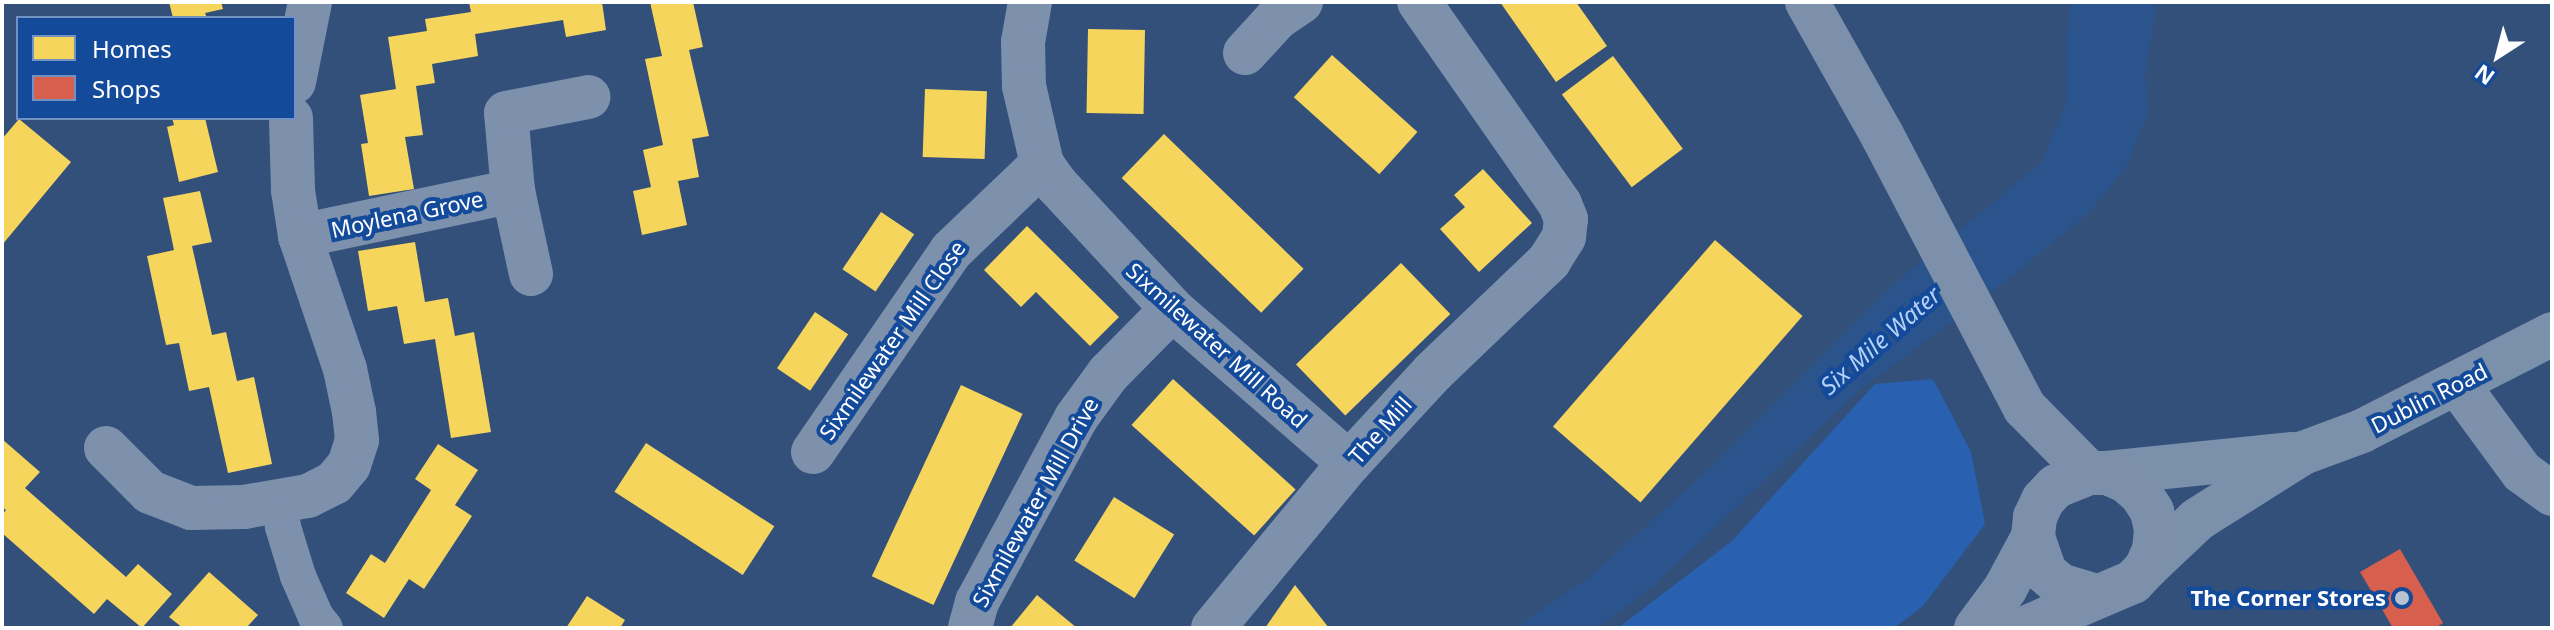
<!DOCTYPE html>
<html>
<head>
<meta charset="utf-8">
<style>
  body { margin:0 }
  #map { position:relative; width:2554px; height:630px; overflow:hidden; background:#33507b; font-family:"Noto Sans",sans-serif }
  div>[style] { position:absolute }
  .green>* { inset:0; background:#2961b0 }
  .water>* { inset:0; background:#2b538c }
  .homes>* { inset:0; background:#f6d55c; transform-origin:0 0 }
  .shops>* { inset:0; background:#d6604d }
  .pedestrian>* { height:36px; margin:-18px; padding:0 18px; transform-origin:18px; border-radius:18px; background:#7d91ad }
  .minor>* { height:44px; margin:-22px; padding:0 22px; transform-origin:22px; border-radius:22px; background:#7d91ad }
  .primary>* { height:44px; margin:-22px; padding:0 22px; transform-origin:22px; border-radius:22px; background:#7b90ab }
  .trunk>* { height:44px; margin:-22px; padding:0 22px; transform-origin:22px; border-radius:22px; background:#7c90ab }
  .dots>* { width:22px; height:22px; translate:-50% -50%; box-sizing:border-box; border:4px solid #144a9a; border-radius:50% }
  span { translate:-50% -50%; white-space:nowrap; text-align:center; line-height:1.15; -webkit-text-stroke:8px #144a9a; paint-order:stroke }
  .street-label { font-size:22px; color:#fff }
  .poi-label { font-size:22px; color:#fff; font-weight:700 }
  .right { translate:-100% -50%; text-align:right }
  .water-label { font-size:24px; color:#b4d2f9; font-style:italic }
  .frame { position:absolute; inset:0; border:4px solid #fff; pointer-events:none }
  .legend { position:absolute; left:16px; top:16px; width:280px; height:104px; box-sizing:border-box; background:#144a9a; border:2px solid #7292c2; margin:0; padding:10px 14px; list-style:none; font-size:24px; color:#fff }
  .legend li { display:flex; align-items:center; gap:16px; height:40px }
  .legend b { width:40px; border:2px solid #7292c2 }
  .north { position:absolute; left:2458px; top:16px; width:80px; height:80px; -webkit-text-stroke:6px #144a9a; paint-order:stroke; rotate:216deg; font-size:22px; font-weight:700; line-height:32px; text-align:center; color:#fff }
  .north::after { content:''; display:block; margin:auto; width:28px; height:36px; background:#fff; clip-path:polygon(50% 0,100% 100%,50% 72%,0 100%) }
</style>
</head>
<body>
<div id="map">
  <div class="green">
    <div style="clip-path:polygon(1933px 379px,1971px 452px,1985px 524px,1923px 606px,1894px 628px,1618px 628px,1732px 541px,1875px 384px)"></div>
  </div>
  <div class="water">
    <div style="clip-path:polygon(2071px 2px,2157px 2px,2145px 74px,2148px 113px,2126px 167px,2091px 211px,2012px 276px,1861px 389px,1653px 586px,1598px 628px,1515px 628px,1592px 575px,1709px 469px,1893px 285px,2041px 163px,2067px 101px,2066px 41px)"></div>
  </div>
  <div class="homes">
    <div style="clip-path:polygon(169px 2px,221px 2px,223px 9px,205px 13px,207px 18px,173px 18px)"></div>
    <div style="clip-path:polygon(469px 2px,602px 2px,606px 30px,566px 37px,563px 20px,475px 34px,478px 56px,432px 64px,435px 83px,416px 86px,423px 135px,405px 137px,414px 189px,369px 196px,361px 144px,368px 143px,360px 95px,396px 89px,388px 37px,427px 31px,425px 19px,471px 12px)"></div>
    <div style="clip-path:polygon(650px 2px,693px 2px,703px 47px,689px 50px,709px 136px,692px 139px,699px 177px,678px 181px,687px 225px,642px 235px,633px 191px,651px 187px,643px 150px,663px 145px,645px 59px,662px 56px)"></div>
    <div style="clip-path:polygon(1500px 2px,1576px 2px,1607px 46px,1556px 82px)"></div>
    <div style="left:1088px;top:29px;width:57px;height:84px;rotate:1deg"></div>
    <div style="left:1332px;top:55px;width:115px;height:57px;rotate:42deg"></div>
    <div style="left:1613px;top:56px;width:116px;height:64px;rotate:53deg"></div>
    <div style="left:925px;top:89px;width:62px;height:68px;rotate:2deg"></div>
    <div style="clip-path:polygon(172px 118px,205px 118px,218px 172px,179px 182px,167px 127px,174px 125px)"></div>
    <div style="clip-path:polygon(19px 119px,71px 162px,2px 245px,2px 139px)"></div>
    <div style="left:1164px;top:134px;width:194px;height:61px;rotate:44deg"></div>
    <div style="clip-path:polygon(1483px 169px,1532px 223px,1479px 272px,1440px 229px,1465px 207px,1454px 195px)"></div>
    <div style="clip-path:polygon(200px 191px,212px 242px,192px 246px,212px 335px,226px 332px,237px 381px,254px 377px,272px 464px,228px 473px,209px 387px,189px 391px,179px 343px,166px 345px,147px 256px,174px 250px,163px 198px)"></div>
    <div style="left:881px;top:212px;width:40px;height:69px;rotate:34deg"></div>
    <div style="clip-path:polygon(1027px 226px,1119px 317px,1090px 346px,1036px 292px,1021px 307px,984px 270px)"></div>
    <div style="left:1715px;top:240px;width:116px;height:247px;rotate:41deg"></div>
    <div style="clip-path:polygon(415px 242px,425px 302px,448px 298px,455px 336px,474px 332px,491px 432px,451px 438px,435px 339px,404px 344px,397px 306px,368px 311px,358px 251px)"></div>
    <div style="left:1401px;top:263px;width:71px;height:146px;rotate:46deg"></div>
    <div style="left:815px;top:312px;width:40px;height:68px;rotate:34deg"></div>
    <div style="left:1173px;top:379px;width:165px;height:62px;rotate:42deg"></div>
    <div style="left:961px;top:385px;width:68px;height:211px;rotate:25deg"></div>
    <div style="clip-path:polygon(2px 439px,40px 472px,25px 488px,126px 577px,138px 564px,172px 594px,142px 628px,107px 599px,94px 614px,2px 533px,2px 515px,6px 510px,2px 507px)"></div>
    <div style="left:646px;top:443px;width:153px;height:58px;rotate:33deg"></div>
    <div style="clip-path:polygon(438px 444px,478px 470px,455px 505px,472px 516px,424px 589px,409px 579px,384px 618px,346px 593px,371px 554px,385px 563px,431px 490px,415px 479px)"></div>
    <div style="left:1114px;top:497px;width:71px;height:75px;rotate:32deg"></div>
    <div style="clip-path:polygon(209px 572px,258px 615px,246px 628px,183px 628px,169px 617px)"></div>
    <div style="clip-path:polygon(1295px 585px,1329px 628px,1265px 628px)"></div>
    <div style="clip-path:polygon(1037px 595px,1077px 628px,1010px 628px)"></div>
    <div style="clip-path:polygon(587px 596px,625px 620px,620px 628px,566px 628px)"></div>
  </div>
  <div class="shops">
    <div style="clip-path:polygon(2400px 549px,2443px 623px,2435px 628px,2393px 628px,2360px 572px)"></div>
  </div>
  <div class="pedestrian">
    <div style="left:280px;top:503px;width:24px;rotate:83deg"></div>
    <div style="left:283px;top:527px;width:51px;rotate:73deg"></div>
    <div style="left:298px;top:576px;width:45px;rotate:66.3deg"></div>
    <div style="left:316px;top:617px;width:14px;rotate:51deg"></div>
  </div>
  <div class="minor">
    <div style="left:1030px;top:2px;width:41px;rotate:99.9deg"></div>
    <div style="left:1023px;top:42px;width:44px;rotate:88.7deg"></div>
    <div style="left:1024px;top:86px;width:80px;rotate:77deg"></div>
    <div style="left:1042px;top:164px;width:24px;rotate:55deg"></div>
    <div style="left:1056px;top:184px;width:171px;rotate:47.1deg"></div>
    <div style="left:1172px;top:309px;width:235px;rotate:41deg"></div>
    <div style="left:1245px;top:53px;width:47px;rotate:-47.6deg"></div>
    <div style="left:1277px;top:18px;width:29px;rotate:-34deg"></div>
    <div style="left:294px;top:82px;width:82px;rotate:-78.7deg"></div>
    <div style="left:300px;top:236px;width:218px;rotate:-11.9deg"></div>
    <div style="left:531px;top:274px;width:85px;rotate:-102.2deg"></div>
    <div style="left:513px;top:191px;width:78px;rotate:-95.1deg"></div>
    <div style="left:506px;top:113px;width:84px;rotate:-11deg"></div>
    <div style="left:2458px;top:385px;width:108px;rotate:53.7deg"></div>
    <div style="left:2522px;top:472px;width:37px;rotate:36deg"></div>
    <div style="left:106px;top:448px;width:62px;rotate:45deg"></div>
    <div style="left:150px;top:492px;width:44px;rotate:21.3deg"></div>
    <div style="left:191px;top:508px;width:53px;rotate:-1.1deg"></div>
    <div style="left:244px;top:507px;width:65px;rotate:-9.8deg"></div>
    <div style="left:308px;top:496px;width:29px;rotate:-27deg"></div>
    <div style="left:334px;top:483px;width:23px;rotate:-50deg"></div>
    <div style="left:349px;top:465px;width:26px;rotate:-72deg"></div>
    <div style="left:357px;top:440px;width:28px;rotate:-96deg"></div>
    <div style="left:354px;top:412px;width:44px;rotate:-101.8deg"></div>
    <div style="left:345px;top:369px;width:140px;rotate:-108.7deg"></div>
    <div style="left:300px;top:236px;width:47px;rotate:-98.7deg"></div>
    <div style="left:293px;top:190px;width:72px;rotate:-91.6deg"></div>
    <div style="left:813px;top:452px;width:244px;rotate:-55.5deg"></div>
    <div style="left:951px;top:251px;width:126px;rotate:-43.7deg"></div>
    <div style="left:970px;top:628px;width:27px;rotate:-75deg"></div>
    <div style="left:977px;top:602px;width:209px;rotate:-61.7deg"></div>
    <div style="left:1076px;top:418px;width:54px;rotate:-54deg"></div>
    <div style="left:1108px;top:374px;width:91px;rotate:-45.4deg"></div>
    <div style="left:1213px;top:628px;width:214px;rotate:-50.5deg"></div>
    <div style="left:1349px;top:463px;width:124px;rotate:-47.3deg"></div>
    <div style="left:1433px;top:372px;width:161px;rotate:-43.7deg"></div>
    <div style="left:1549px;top:261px;width:28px;rotate:-58deg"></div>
    <div style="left:1564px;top:237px;width:18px;rotate:-84deg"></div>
    <div style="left:1566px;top:219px;width:16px;rotate:-112deg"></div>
    <div style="left:1560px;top:204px;width:246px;rotate:-124.9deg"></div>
  </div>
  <div class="primary">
    <div style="left:2107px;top:473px;width:186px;rotate:-5.9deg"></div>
    <div style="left:2146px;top:568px;width:71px;rotate:-43.3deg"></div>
    <div style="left:2198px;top:519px;width:124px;rotate:-32.2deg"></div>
    <div style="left:2303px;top:453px;width:63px;rotate:-20.4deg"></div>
    <div style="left:2362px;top:431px;width:213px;rotate:-27deg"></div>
  </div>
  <div class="trunk">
    <div style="left:1807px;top:2px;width:153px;rotate:60.6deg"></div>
    <div style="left:1882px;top:135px;width:308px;rotate:62.4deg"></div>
    <div style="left:2025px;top:408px;width:91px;rotate:45.4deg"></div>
    <div style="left:1976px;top:628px;width:49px;rotate:-53.4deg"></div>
    <div style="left:2005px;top:589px;width:59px;rotate:-61.7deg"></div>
    <div style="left:2025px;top:628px;width:117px;rotate:-23.1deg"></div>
    <div style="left:2133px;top:582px;width:19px;rotate:-47deg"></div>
    <div style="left:2146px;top:568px;width:20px;rotate:-66deg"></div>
    <div style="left:2154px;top:550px;width:20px;rotate:-84deg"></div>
    <div style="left:2156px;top:530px;width:19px;rotate:-102deg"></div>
    <div style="left:2152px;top:511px;width:20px;rotate:-123deg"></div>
    <div style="left:2141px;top:494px;width:20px;rotate:-139deg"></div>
    <div style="left:2126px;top:481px;width:21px;rotate:-157deg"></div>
    <div style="left:2107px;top:473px;width:18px;rotate:180deg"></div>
    <div style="left:2089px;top:473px;width:35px;rotate:158deg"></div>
    <div style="left:2056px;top:486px;width:19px;rotate:133deg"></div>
    <div style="left:2043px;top:500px;width:19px;rotate:115deg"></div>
    <div style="left:2035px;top:517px;width:20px;rotate:96deg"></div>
    <div style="left:2033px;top:537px;width:37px;rotate:71deg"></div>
    <div style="left:2045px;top:572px;width:20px;rotate:41deg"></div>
    <div style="left:2060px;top:585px;width:38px;rotate:17deg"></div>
  </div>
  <div class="dots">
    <div style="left:2402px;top:598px;background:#b8c2d1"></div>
  </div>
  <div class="street-label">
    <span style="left:407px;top:214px;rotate:-12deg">Moylena Grove</span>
    <span style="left:892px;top:340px;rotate:-55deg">Sixmilewater Mill Close</span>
    <span style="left:1217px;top:345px;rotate:42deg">Sixmilewater Mill Road</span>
    <span style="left:2429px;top:398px;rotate:-27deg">Dublin Road</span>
    <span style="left:1380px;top:430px;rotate:-48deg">The Mill</span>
    <span style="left:1035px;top:502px;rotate:-61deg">Sixmilewater Mill Drive</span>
  </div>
  <div class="poi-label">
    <span class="right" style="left:2386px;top:598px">The Corner Stores</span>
  </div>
  <div class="water-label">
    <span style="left:1880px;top:340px;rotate:-41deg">Six Mile Water</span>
  </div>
  <div class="frame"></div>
  <ul class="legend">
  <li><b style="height:22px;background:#f6d55c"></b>Homes</li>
  <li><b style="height:22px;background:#d6604d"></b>Shops</li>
  </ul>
  <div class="north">N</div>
</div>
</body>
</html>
